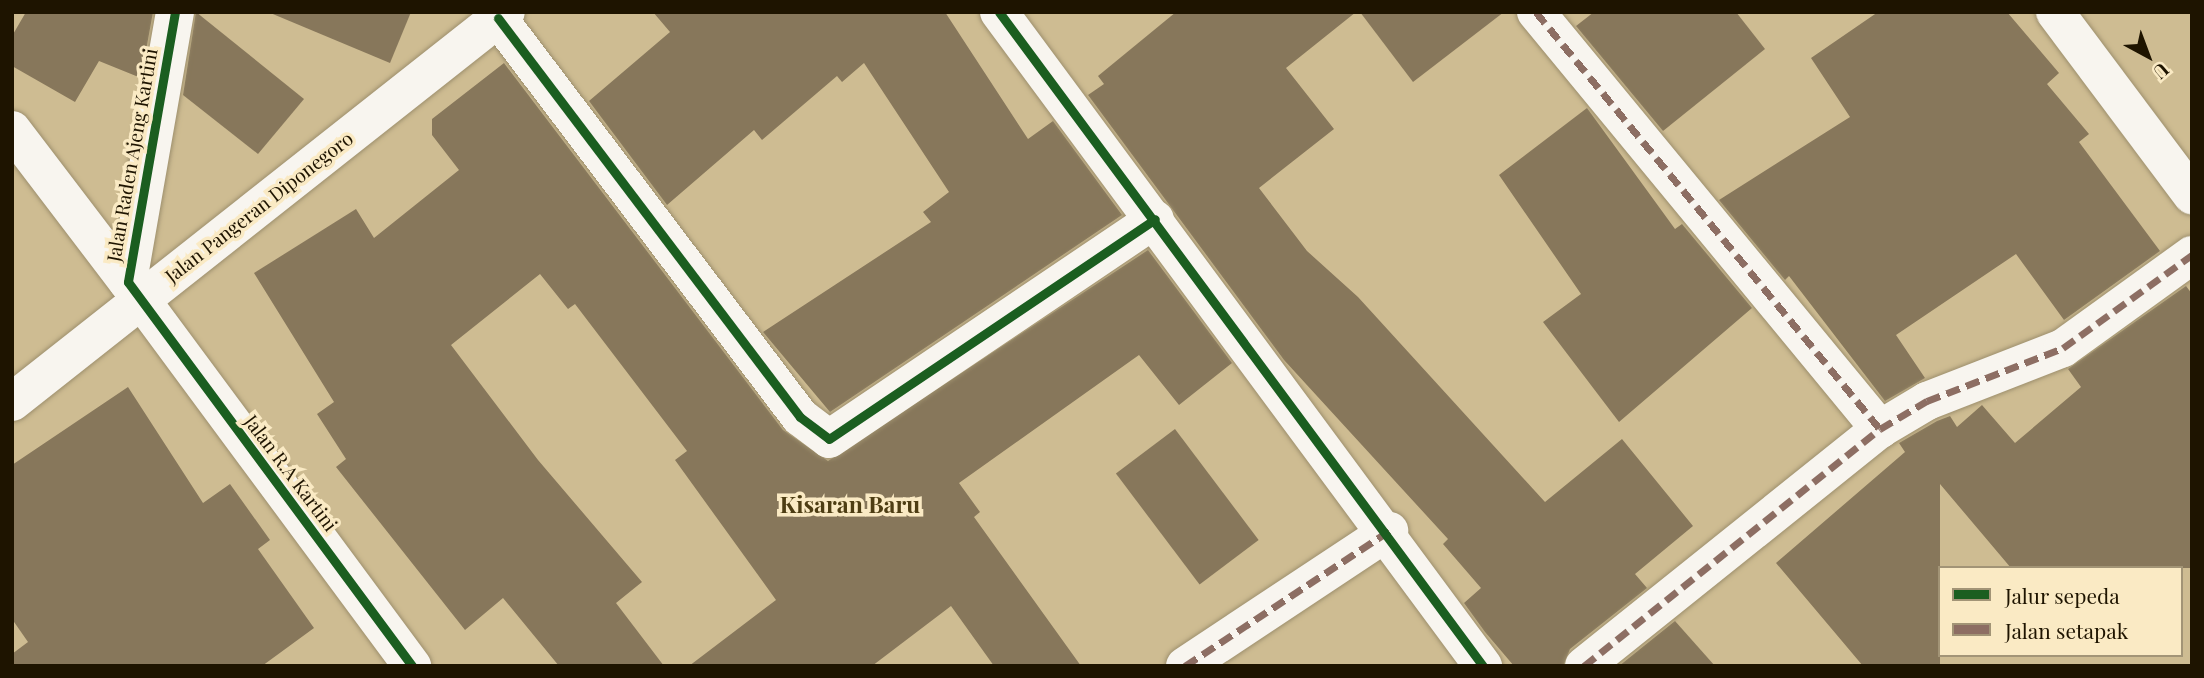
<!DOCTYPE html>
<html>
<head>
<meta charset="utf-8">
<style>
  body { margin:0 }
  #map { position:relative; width:2204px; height:678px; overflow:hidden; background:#cebc92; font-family:"Playfair Display",serif }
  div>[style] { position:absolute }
  .building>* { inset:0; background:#87775b; transform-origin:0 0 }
  .roads { filter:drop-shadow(0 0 2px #9d8f6d) drop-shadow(0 0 2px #9d8f6d) }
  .minor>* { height:38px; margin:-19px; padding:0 19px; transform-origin:19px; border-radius:19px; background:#f8f5ef }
  .tertiary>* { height:38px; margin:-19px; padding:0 19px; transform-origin:19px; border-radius:19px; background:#f8f5ef }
  .quiet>* { height:7px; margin-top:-3.5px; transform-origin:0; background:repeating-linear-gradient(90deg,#8d6e63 0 14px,transparent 0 21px) }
  .cycleway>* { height:9px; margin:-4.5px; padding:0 4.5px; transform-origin:4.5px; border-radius:4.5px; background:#1b5e20 }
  span { translate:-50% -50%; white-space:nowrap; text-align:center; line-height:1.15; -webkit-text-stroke:7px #faeac4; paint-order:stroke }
  .street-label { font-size:19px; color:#1e1400 }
  .quarter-label { font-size:23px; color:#4d3d13; font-weight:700 }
  .frame { position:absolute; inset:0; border:14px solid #1e1400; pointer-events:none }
  .legend { position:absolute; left:1938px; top:566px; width:245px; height:91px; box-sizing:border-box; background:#faeac4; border:2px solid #a29476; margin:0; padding:9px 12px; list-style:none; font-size:21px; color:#1e1400 }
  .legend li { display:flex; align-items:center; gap:14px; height:35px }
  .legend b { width:35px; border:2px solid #a29476 }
  .north { position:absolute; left:2113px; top:21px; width:70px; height:70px; -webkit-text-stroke:5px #faeac4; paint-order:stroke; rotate:139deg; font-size:19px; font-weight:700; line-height:28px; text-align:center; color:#1e1400 }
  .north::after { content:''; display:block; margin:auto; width:24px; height:32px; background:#1e1400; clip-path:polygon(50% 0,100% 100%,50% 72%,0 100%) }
</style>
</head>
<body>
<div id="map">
  <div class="building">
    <div style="clip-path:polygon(26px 12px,153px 12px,141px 78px,99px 61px,75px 102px,12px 66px,12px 36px)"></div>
    <div style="clip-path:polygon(196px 12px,304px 99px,258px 154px,183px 95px)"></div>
    <div style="clip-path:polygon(268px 12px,411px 12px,390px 63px)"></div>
    <div style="clip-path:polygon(653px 12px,945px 12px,1028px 139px,1053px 121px,1122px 215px,830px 412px,763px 332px,931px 222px,923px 212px,949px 192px,864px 63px,842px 82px,837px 76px,762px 140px,754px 130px,667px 205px,589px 101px,670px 32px)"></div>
    <div style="clip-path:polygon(1176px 12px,1356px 12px,1286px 68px,1334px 129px,1259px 188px,1307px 251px,1358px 297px,1545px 502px,1622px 439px,1693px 526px,1635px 574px,1647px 588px,1570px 649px,1563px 666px,1514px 666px,1485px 632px,1464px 603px,1481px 588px,1443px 544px,1448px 539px,1284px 360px,1088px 95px,1104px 84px,1098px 76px)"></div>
    <div style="clip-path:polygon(1360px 12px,1504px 12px,1413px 82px)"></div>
    <div style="clip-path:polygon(1594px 12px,1736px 12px,1765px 49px,1663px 131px,1576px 26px)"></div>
    <div style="clip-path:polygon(1878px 12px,2007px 12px,2059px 73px,2047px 84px,2089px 134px,2079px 142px,2160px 251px,2064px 320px,2016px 254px,1896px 335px,1925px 378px,1885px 401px,1789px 276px,1785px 280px,1719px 200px,1850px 117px,1811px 58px)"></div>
    <div style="clip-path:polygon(504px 63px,783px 430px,828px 461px,1148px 250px,1232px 363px,1179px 405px,1139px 355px,959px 483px,980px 512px,974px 517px,1081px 666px,994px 666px,951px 606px,872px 666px,689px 666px,776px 600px,675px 460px,687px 451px,575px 304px,568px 309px,540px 274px,451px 345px,538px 460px,642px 582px,616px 603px,664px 666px,559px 666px,503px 598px,465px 630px,336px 467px,346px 459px,317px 414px,334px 402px,254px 273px,356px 209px,374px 238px,459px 170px,432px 135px,432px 119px)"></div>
    <div style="clip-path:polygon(1587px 108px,1675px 229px,1682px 224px,1752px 308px,1619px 422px,1543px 322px,1581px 294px,1499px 175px)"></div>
    <div style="clip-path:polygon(2186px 286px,2192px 294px,2192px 568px,2011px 568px,1940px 484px,1940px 666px,1863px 666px,1776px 563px,1905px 452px,1899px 443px,1937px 421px,1950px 416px,1957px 427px,1982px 405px,2015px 443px,2081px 387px,2068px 369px)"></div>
    <div style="clip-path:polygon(128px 387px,203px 503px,230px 484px,270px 540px,258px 549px,314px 628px,262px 666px,12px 666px,12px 654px,28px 642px,12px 619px,12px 465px)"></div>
    <div style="left:1175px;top:429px;width:139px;height:74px;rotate:53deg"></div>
    <div style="clip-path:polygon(1675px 621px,1715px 666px,1619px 666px)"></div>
  </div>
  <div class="roads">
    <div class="minor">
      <div style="left:999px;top:12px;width:814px;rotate:53.5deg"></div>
      <div style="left:1536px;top:12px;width:541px;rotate:50.48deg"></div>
      <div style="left:2055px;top:12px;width:229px;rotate:53.2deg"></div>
      <div style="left:498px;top:18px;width:500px;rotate:52.88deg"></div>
      <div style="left:800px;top:417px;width:36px;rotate:37deg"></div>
      <div style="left:829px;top:439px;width:393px;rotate:-34deg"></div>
      <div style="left:12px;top:130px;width:191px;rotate:52.7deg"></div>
      <div style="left:12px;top:402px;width:629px;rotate:-38.29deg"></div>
      <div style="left:1185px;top:666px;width:245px;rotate:-33.5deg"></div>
      <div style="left:1584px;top:666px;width:379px;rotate:-38.7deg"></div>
      <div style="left:1880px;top:429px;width:55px;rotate:-30.8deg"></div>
      <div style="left:1927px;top:401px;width:146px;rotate:-21.3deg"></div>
      <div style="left:2063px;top:348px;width:159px;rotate:-35.8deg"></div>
    </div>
    <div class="tertiary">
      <div style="left:175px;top:12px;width:274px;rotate:99.9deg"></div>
      <div style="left:128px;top:282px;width:478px;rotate:53.5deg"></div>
    </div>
  </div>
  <div class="quiet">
    <div style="left:1536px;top:12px;width:541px;rotate:50.48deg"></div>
    <div style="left:1185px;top:666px;width:245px;rotate:-33.5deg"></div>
    <div style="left:1584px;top:666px;width:379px;rotate:-38.7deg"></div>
    <div style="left:1880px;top:429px;width:55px;rotate:-30.8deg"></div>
    <div style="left:1927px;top:401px;width:146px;rotate:-21.3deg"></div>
    <div style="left:2063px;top:348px;width:159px;rotate:-35.8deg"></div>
  </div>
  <div class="cycleway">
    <div style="left:175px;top:12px;width:274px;rotate:99.9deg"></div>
    <div style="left:128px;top:282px;width:478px;rotate:53.5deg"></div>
    <div style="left:999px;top:12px;width:814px;rotate:53.5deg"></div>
    <div style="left:498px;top:18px;width:500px;rotate:52.88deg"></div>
    <div style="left:800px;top:417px;width:36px;rotate:37deg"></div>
    <div style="left:829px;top:439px;width:393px;rotate:-34deg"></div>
  </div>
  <div class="street-label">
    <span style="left:132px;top:155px;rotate:-80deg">Jalan Raden Ajeng Kartini</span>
    <span style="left:259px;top:207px;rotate:-38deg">Jalan Pangeran Diponegoro</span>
    <span style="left:291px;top:473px;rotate:53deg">Jalan R.A Kartini</span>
  </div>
  <div class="quarter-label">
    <span style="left:850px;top:504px">Kisaran Baru</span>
  </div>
  <div class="frame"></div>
  <ul class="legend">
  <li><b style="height:9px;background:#1b5e20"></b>Jalur sepeda</li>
  <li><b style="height:9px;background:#8d6e63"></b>Jalan setapak</li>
  </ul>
  <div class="north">U</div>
</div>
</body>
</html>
